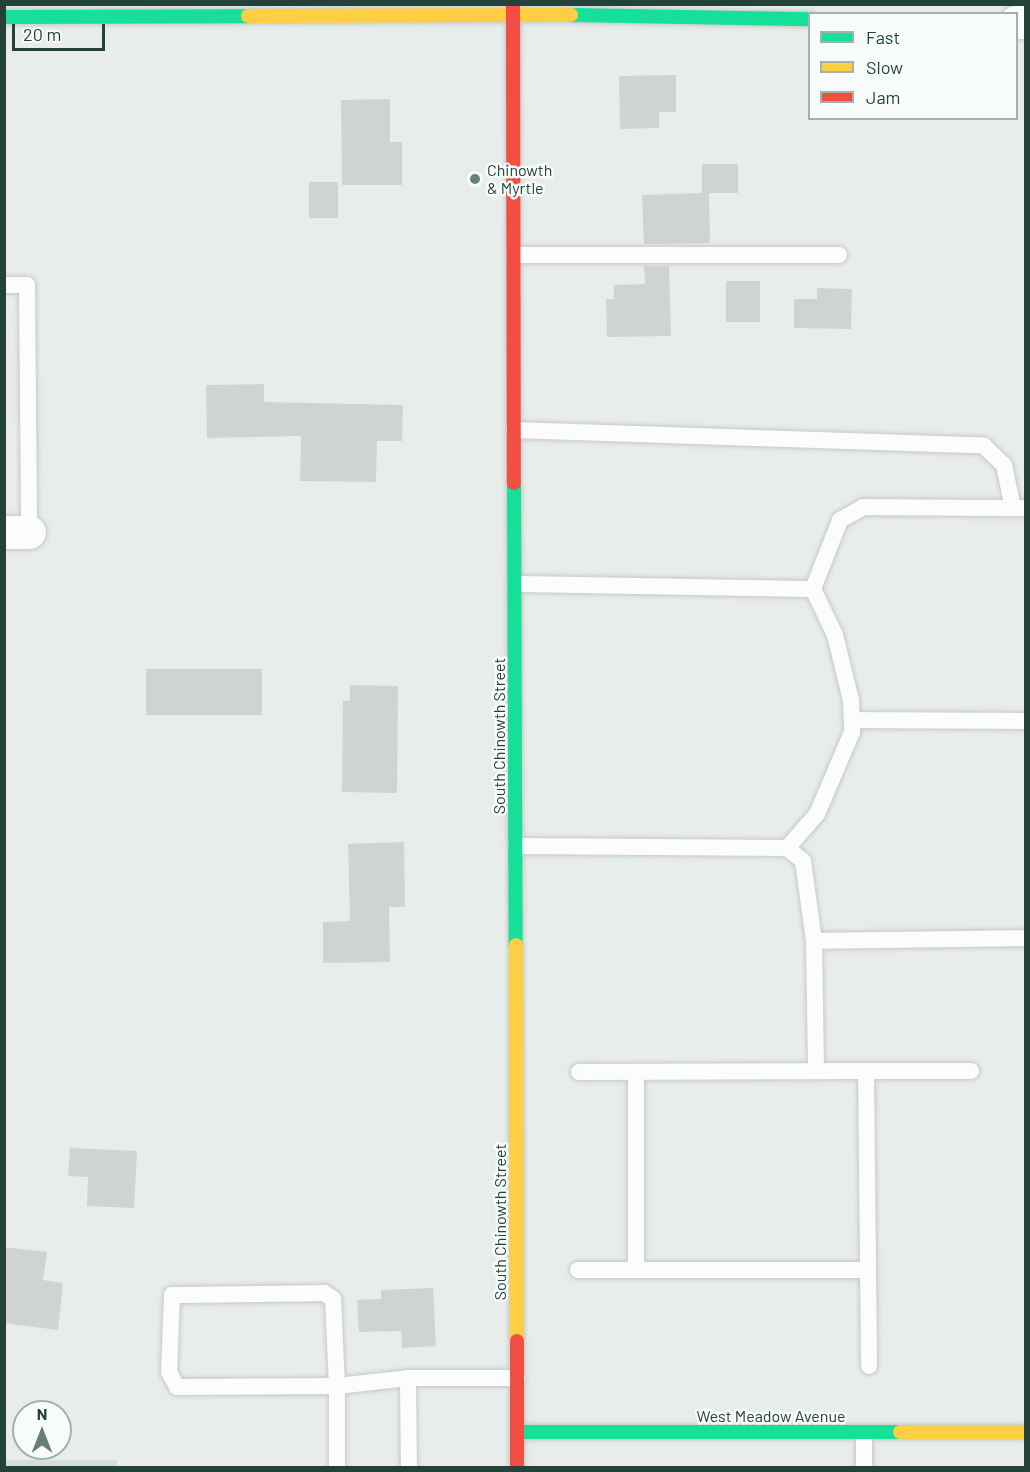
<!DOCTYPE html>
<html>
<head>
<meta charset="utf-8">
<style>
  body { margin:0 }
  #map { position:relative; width:1030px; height:1472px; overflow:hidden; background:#e8edeb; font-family:Barlow,sans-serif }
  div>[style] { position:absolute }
  .built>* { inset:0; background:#d6dedb; transform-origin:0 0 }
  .building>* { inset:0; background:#cfd4d2; transform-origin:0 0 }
  .roads { filter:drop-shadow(0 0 2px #c5cac8) drop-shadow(0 0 2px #c5cac8) }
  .lane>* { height:16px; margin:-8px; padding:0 8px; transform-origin:8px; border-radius:8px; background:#fcfcfc }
  .street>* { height:33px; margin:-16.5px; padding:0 16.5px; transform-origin:16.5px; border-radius:16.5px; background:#fcfcfc }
  .fast>* { height:14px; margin:-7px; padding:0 7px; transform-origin:7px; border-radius:7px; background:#16e098 }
  .slow>* { height:14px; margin:-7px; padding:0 7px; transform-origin:7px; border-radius:7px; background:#ffcf43 }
  .jam>* { height:14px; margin:-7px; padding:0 7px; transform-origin:7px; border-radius:7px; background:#f24e42 }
  .dots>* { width:16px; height:16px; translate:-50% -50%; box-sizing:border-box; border:3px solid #f7fbf9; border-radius:50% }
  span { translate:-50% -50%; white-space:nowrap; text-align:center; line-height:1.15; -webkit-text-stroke:5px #f7fbf9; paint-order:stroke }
  .poi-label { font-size:16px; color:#24423a }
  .left { translate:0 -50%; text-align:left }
  .street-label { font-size:16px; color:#24423a }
  .frame { position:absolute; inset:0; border:6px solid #24423a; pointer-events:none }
  .legend { position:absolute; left:808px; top:12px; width:210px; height:108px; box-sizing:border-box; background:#f7fbf9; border:2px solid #a3b1ad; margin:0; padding:8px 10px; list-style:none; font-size:18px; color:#24423a }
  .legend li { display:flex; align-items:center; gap:12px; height:30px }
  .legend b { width:30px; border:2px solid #a3b1ad }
  .north { position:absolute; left:12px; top:1400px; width:60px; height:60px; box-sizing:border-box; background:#f7fbf9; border:2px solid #a3b1ad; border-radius:50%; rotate:0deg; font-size:16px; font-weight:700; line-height:24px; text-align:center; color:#24423a }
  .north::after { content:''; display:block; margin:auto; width:21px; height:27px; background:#697e78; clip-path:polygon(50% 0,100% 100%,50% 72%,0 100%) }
  .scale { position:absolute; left:12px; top:24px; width:93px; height:27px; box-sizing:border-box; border:3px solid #24423a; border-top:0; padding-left:8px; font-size:18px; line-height:21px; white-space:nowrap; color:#24423a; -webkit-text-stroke:4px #f7fbf9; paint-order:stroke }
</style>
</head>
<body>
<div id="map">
  <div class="built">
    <div style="left:4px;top:1460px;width:113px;height:7px"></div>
  </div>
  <div class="building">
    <div style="clip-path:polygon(676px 75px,676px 112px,659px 112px,659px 128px,620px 129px,619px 76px)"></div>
    <div style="clip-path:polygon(390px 99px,390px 142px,402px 142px,402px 185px,342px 185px,341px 100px)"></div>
    <div style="clip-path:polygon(702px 164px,738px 164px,738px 193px,709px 193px,710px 243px,644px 244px,642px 195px,702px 193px)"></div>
    <div style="left:309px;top:182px;width:29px;height:36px"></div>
    <div style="clip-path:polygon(644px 266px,669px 266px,671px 336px,607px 337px,606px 299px,614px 299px,614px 285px,645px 284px)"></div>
    <div style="left:726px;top:281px;width:34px;height:41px"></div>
    <div style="clip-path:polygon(817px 288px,852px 289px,851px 329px,794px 328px,794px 299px,817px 299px)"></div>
    <div style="clip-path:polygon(264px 384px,264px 402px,403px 405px,402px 441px,377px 441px,376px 482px,300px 481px,301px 436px,207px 438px,206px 385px)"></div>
    <div style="left:146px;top:669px;width:116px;height:46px"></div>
    <div style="clip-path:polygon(350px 685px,398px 686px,397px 793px,342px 792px,343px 701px,350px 701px)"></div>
    <div style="clip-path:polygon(404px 842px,405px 907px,389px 907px,390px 962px,323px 963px,323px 922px,350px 921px,348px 844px)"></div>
    <div style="clip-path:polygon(70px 1148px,137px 1151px,134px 1208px,87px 1206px,88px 1177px,68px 1176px)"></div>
    <div style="clip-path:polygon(4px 1247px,47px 1252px,43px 1280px,63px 1283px,58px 1330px,4px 1323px)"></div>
    <div style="clip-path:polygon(433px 1288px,436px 1346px,402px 1348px,401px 1331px,359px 1332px,357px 1300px,381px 1299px,381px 1290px)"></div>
  </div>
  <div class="roads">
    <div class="lane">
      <div style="left:514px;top:255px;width:325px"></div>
      <div style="left:4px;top:285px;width:23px"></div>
      <div style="left:27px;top:285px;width:247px;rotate:89.5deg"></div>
      <div style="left:514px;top:430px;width:470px;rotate:1.9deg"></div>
      <div style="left:984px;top:446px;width:28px;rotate:44deg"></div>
      <div style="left:1004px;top:465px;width:44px;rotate:78.2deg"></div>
      <div style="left:515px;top:584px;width:298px;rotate:1deg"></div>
      <div style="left:813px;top:589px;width:51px;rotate:64.4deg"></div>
      <div style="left:835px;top:635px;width:67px;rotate:76.2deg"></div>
      <div style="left:851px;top:700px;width:32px;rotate:88deg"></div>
      <div style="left:852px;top:732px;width:89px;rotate:113.1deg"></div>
      <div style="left:817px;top:814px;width:45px;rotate:131.4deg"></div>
      <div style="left:813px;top:589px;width:74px;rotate:-68.6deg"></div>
      <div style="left:840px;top:520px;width:26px;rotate:-29deg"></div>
      <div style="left:863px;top:507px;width:163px;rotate:0.4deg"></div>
      <div style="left:852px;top:720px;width:174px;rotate:0.3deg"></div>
      <div style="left:516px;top:846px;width:271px;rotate:0.4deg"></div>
      <div style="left:787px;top:848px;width:21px;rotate:39deg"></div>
      <div style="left:803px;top:861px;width:81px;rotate:82.2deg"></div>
      <div style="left:814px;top:941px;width:130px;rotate:89.1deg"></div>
      <div style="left:814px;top:941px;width:212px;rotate:-0.8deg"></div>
      <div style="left:866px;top:1071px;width:105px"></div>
      <div style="left:579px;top:1072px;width:287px;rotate:-0.2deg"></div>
      <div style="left:866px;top:1071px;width:295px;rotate:89.4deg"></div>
      <div style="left:636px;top:1072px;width:198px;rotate:90deg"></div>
      <div style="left:578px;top:1270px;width:288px"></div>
      <div style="left:408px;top:1378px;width:90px;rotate:89.4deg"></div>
      <div style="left:864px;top:1433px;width:35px;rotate:90deg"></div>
      <div style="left:337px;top:1468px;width:82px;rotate:-90deg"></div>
      <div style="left:337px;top:1386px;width:87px;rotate:-92.6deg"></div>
      <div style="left:333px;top:1299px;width:11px;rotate:-146deg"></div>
      <div style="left:324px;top:1293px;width:152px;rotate:179.2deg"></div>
      <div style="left:172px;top:1295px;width:77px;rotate:92.2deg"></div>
      <div style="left:169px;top:1372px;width:17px;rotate:62deg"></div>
      <div style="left:177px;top:1387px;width:160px;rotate:-0.4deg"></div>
      <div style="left:337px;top:1386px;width:71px;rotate:-6.4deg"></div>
      <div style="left:408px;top:1378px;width:109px"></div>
    </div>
    <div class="street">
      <div style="left:1016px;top:22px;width:10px"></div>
      <div style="left:4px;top:532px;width:25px"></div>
    </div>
    <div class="fast">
      <div style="left:571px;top:15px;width:239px;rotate:1deg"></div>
      <div style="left:4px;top:17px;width:244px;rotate:-0.2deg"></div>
      <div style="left:514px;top:483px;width:462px;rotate:89.8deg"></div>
      <div style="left:517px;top:1432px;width:383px"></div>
    </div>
    <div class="slow">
      <div style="left:248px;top:16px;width:323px;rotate:-0.2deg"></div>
      <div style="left:516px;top:945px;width:396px;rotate:89.9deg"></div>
      <div style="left:900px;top:1432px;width:126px"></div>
    </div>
    <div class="jam">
      <div style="left:513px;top:4px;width:479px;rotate:89.9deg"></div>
      <div style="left:517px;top:1341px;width:127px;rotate:90deg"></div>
    </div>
  </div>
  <div class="dots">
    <div style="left:475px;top:179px;background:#697e78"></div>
  </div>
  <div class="poi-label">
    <span class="left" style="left:487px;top:179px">Chinowth<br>&amp; Myrtle</span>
  </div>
  <div class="street-label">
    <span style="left:499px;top:736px;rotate:-90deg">South Chinowth Street</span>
    <span style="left:500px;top:1222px;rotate:-90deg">South Chinowth Street</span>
    <span style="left:771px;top:1416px">West Meadow Avenue</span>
  </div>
  <div class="frame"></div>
  <ul class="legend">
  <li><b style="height:8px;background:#16e098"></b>Fast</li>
  <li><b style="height:8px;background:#ffcf43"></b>Slow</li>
  <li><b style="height:8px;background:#f24e42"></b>Jam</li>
  </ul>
  <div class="north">N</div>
  <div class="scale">20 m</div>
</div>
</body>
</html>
